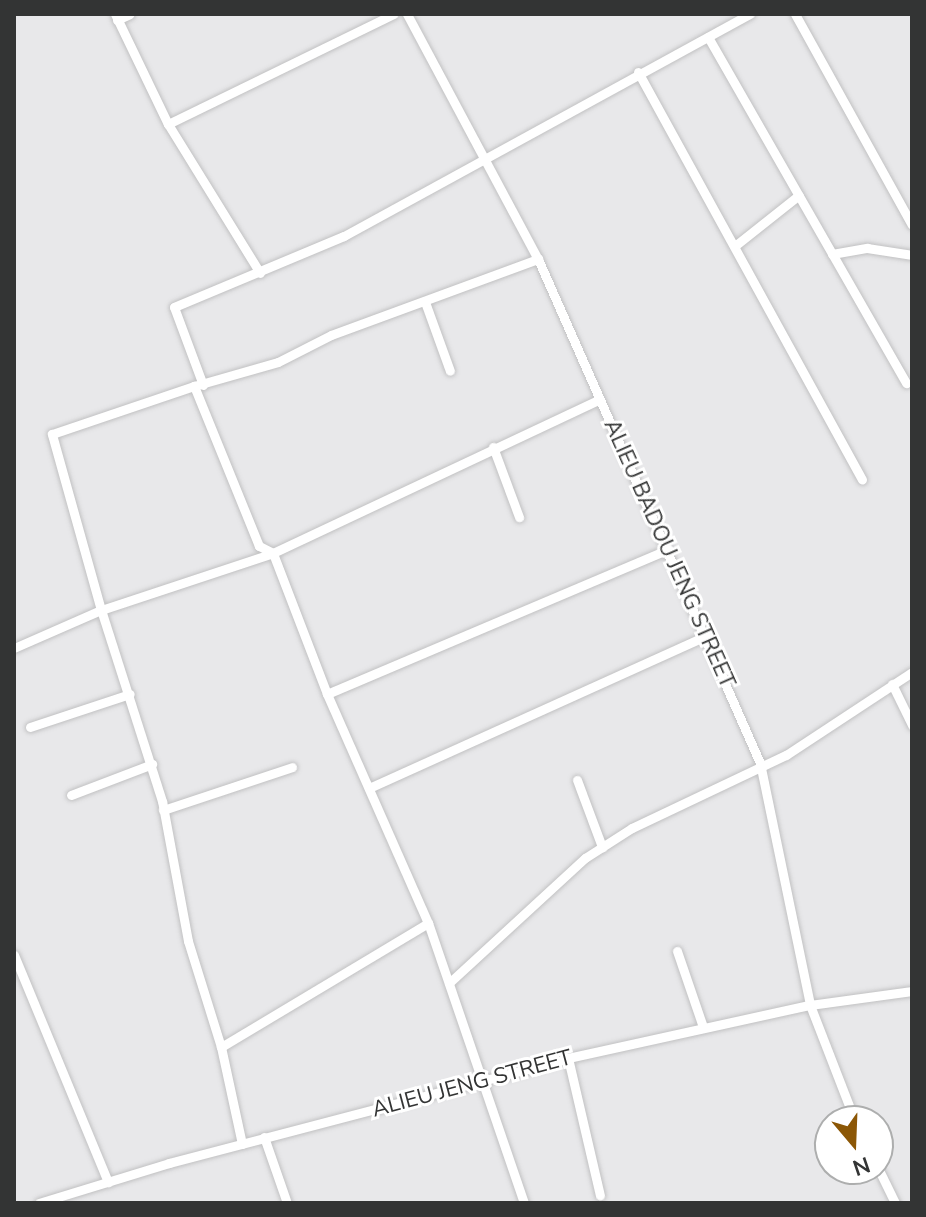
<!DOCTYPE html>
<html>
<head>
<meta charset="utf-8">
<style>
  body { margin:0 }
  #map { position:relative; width:926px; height:1217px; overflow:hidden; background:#e8e8ea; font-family:"Nunito Sans",sans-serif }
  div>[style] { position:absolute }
  .roads { filter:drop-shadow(0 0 2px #c1c1c2) drop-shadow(0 0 2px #c1c1c2) }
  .minor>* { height:9px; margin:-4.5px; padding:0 4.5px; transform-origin:4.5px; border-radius:4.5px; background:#fff }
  span { translate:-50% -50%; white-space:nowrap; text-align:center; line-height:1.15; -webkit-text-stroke:6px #fff; paint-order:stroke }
  .street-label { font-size:22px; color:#333434 }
  .frame { position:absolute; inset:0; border:16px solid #333434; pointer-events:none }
  .north { position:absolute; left:814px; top:1105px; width:80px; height:80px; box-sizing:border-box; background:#fff; border:2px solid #adaeae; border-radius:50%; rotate:161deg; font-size:22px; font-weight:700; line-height:32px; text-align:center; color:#333434 }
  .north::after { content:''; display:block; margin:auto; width:28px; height:36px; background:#8c5706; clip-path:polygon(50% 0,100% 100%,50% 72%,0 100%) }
</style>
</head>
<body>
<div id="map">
  <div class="roads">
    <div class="minor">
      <div style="left:115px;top:14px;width:122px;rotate:64.3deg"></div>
      <div style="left:168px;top:124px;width:175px;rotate:58.3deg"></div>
      <div style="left:407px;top:14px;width:278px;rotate:61.9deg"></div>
      <div style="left:538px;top:259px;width:551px;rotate:66.23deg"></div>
      <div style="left:760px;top:763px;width:247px;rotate:78.3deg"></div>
      <div style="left:810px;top:1005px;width:124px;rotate:68.8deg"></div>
      <div style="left:795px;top:14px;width:241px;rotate:61deg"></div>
      <div style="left:117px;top:20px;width:14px;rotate:-25deg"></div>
      <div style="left:708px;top:37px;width:399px;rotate:60.2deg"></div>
      <div style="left:638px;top:72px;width:465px;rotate:61.2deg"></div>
      <div style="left:168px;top:124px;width:251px;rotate:-26deg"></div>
      <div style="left:736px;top:245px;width:80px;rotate:-38.4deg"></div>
      <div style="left:832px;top:254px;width:36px;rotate:-10deg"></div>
      <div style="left:867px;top:248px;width:46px;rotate:8.8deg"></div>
      <div style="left:425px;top:302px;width:73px;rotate:70.1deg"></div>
      <div style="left:203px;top:385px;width:83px;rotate:-110.4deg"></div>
      <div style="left:174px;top:307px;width:184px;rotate:-22.7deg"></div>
      <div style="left:344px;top:236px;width:463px;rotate:-28.7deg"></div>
      <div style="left:493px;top:447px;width:75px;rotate:69.6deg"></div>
      <div style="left:14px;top:648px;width:95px;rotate:-23.6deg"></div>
      <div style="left:101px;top:610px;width:183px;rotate:-105.6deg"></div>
      <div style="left:52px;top:434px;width:150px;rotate:-18.7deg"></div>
      <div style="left:892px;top:684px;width:46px;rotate:64deg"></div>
      <div style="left:327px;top:694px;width:371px;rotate:-23deg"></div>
      <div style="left:30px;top:727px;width:105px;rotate:-18.3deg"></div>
      <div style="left:577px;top:780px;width:72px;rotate:69.5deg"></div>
      <div style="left:369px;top:788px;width:370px;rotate:-24.3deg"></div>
      <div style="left:71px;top:795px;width:87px;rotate:-20.9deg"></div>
      <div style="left:163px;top:810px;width:136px;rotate:-18.4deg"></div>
      <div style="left:677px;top:951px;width:80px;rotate:71.1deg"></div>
      <div style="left:14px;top:955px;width:246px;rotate:67.5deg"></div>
      <div style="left:449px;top:983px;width:185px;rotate:-42.6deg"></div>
      <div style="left:585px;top:858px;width:56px;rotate:-32.6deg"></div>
      <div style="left:632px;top:828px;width:170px;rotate:-25.4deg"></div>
      <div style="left:786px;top:755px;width:151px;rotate:-33.4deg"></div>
      <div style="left:221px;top:1047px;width:241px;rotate:-30.9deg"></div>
      <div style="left:568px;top:1058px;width:141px;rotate:76.9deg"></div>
      <div style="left:264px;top:1137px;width:70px;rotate:70.8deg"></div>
      <div style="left:242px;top:1144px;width:99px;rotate:-102.2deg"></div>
      <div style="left:221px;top:1047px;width:111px;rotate:-107.3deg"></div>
      <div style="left:188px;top:941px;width:142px;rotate:-100.5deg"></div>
      <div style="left:162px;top:801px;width:201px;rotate:-107.7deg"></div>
      <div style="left:101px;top:610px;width:181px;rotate:-18.3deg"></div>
      <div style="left:273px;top:553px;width:361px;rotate:-25.2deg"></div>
      <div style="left:878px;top:1168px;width:39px;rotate:64deg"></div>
      <div style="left:39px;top:1203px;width:136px;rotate:-17.1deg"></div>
      <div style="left:169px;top:1163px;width:413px;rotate:-14.7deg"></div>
      <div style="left:568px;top:1058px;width:248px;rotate:-12.4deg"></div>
      <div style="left:810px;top:1005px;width:103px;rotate:-7.8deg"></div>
      <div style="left:524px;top:1203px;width:296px;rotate:-108.9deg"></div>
      <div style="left:428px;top:923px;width:250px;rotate:-113.8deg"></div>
      <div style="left:327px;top:694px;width:151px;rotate:-111deg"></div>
      <div style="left:273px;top:553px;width:16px;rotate:-153deg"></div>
      <div style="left:259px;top:546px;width:173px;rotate:-112.1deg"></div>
      <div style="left:194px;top:386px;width:87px;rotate:-15.9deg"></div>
      <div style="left:278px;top:362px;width:59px;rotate:-27deg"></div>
      <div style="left:331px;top:335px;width:221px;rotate:-20.2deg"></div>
    </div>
  </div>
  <div class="street-label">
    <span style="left:669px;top:554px;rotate:66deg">ALIEU BADOU JENG STREET</span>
    <span style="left:472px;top:1084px;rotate:-15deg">ALIEU JENG STREET</span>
  </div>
  <div class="frame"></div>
  <div class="north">N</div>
</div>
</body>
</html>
